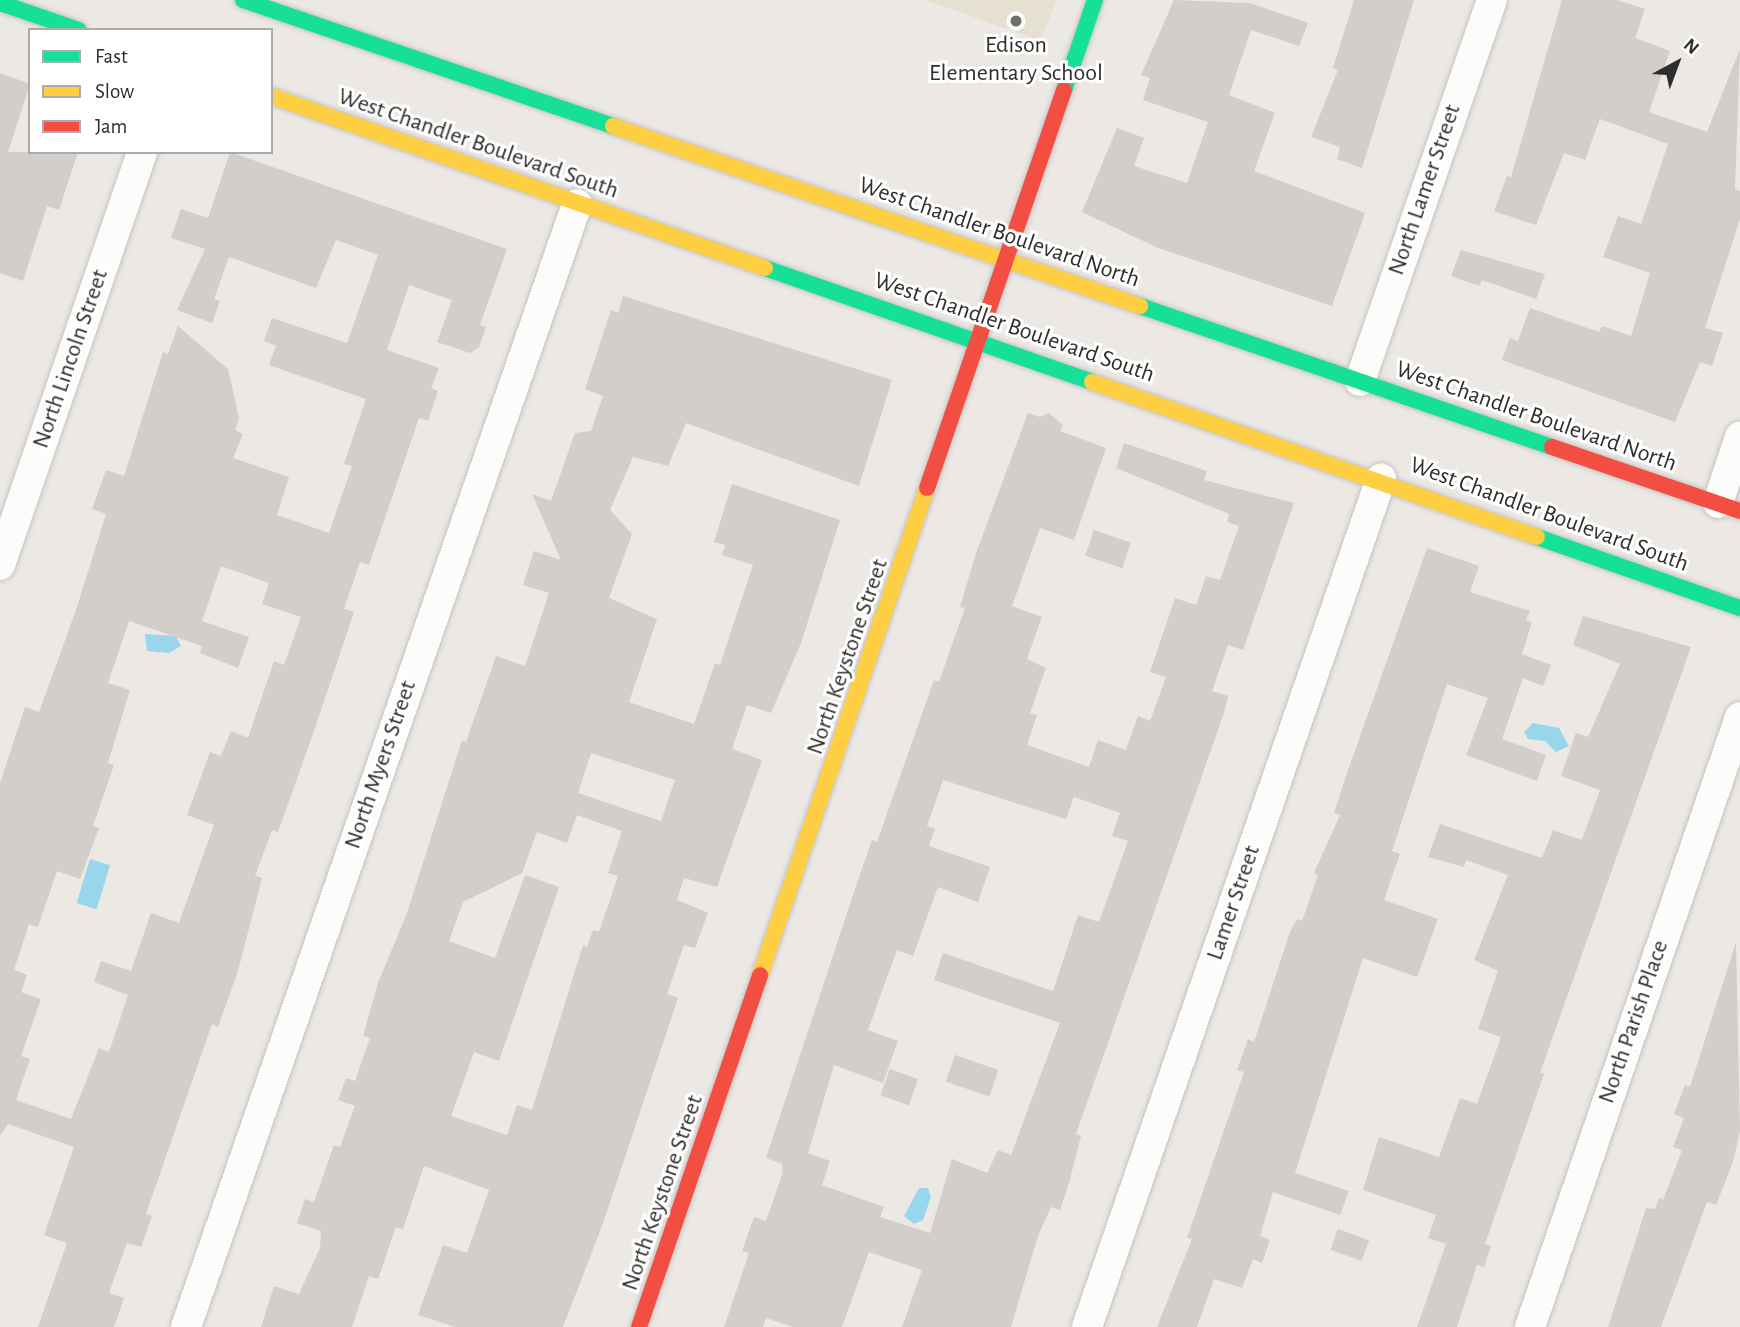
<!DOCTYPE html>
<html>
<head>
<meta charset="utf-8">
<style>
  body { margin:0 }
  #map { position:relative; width:1740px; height:1327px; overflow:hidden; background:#ece8e4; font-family:"Alegreya Sans",sans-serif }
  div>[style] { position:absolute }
  .education>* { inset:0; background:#e6e0d3 }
  .water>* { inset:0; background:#99d6ec; transform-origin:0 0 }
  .building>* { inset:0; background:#d1cecb; transform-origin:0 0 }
  .roads { filter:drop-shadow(0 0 2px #c5c4c5) drop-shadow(0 0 2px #c5c4c5) }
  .street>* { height:30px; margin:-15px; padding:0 15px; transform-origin:15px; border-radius:15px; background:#fcfcfb }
  .fast>* { height:16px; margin:-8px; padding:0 8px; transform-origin:8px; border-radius:8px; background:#16e098 }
  .slow>* { height:16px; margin:-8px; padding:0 8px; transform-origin:8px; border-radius:8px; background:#ffcf43 }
  .jam>* { height:16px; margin:-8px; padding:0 8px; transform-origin:8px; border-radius:8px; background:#f24e42 }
  .dots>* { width:19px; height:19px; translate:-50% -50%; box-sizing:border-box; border:4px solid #fff; border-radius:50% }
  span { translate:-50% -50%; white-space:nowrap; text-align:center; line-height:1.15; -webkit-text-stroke:6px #fff; paint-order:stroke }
  .poi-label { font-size:24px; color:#2e2e2e }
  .street-label { font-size:24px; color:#2e2e2e }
  .legend { position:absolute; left:28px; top:28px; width:245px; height:126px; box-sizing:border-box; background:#fff; border:2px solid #ababab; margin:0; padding:9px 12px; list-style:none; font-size:21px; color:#2e2e2e }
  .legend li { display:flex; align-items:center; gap:14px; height:35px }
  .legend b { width:35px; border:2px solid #ababab }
  .north { position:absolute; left:1642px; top:28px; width:70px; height:70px; -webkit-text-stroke:5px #fff; paint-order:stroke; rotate:41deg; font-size:19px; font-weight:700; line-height:28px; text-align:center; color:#2e2e2e }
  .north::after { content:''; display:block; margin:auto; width:24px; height:32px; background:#2e2e2e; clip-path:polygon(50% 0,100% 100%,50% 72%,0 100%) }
</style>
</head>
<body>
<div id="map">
  <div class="education">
    <div style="clip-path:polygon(925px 0,1056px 0,1041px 41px)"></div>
  </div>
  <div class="water">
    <div style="clip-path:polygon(145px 634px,176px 636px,181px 646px,169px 653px,147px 651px)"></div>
    <div style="clip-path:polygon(1533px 723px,1559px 728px,1569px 746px,1556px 752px,1545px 741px,1528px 739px,1524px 732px)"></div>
    <div style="left:90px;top:859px;width:21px;height:46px;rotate:17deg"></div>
    <div style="clip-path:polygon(919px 1188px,928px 1188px,931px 1197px,923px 1220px,914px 1224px,904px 1216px)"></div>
  </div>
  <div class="building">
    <div style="clip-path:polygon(1174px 0,1250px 3px,1308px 23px,1299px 46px,1251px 30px,1229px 95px,1275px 113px,1254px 171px,1365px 213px,1332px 306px,1158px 248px,1082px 212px,1117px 128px,1144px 138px,1134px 166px,1187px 183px,1208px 122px,1143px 100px,1150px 78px,1141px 75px)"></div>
    <div style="clip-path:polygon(1354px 0,1414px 0,1362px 168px,1337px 159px,1340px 147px,1311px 137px,1338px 70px,1333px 68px)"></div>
    <div style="clip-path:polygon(1562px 0,1617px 0,1645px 9px,1635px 38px,1670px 51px,1649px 112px,1707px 132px,1740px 49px,1735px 189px,1740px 191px,1740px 219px,1705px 328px,1723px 333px,1712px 366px,1700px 362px,1675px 422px,1502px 360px,1510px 338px,1518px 341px,1530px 308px,1599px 332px,1602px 326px,1631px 336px,1650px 273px,1603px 257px,1618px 216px,1641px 224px,1668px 144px,1600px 119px,1585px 160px,1564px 153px,1536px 225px,1494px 211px,1507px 176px,1511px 177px)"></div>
    <div style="clip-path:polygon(0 73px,30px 84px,8px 152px,78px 152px,59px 210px,47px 206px,23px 281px,0 273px)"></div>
    <div style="clip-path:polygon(evenodd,230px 152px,507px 249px,480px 325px,486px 327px,479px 347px,470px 353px,437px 342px,452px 300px,409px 285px,387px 350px,439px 368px,431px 388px,438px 391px,428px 421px,419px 418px,369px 565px,360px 562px,344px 609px,354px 612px,314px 731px,278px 832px,272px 830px,255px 876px,262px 878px,238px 971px,218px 1027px,212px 1024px,146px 1214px,152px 1216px,141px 1247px,127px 1243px,109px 1293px,124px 1298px,114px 1327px,38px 1327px,67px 1243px,44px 1235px,74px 1147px,8px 1124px,0 1136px,0 783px,25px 707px,39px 712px,76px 610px,106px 514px,92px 509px,106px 470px,124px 476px,163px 352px,168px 354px,178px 326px,228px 369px,239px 418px,235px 430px,243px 434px,233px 458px,289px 477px,277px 515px,329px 533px,352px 466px,344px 464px,366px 399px,269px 365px,276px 346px,264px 341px,272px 318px,347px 343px,378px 255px,336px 240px,316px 288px,229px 257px,214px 299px,220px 301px,212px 323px,177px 310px,205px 249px,171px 238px,181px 209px,208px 218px,230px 152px,221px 566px,269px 583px,262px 604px,301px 617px,284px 665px,274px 661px,248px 738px,231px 731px,221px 756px,210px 752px,187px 815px,214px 825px,179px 923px,151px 913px,131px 971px,101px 961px,94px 982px,128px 995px,109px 1052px,99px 1048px,71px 1119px,16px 1100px,30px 1059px,21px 1056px,41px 999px,21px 992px,27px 975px,14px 970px,29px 924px,38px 927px,57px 871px,80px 879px,99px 828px,93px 826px,114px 765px,108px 763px,130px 690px,108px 683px,129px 621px,202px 646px,200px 653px,238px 668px,249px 637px,202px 621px,221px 566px)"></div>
    <div style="clip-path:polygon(1461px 250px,1545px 274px,1536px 299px,1482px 280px,1479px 286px,1451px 276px)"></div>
    <div style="clip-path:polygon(evenodd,623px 296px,892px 380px,859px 486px,686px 423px,668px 466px,633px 457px,610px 510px,632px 534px,609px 598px,657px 619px,629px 702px,694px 724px,715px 663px,720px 665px,753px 565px,722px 555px,725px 545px,714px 542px,732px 484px,840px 520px,801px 643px,771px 713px,747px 705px,732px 749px,762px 760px,717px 887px,684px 878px,677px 900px,708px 913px,695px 948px,684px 945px,667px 994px,678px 998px,602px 1226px,563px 1327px,455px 1327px,418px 1315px,443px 1245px,467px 1253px,489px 1190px,424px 1166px,403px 1229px,396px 1227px,378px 1279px,369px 1276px,352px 1327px,261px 1327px,274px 1286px,299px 1294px,320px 1248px,321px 1231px,297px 1223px,305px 1199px,314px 1202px,334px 1145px,340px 1147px,355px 1106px,338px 1100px,346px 1078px,355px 1081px,370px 1038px,363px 1036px,378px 983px,407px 913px,462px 740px,466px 742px,496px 656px,525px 666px,549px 593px,523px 585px,534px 551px,561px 560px,532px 494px,551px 501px,575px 433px,591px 431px,603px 396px,585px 389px,611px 310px,618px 313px,623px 296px,591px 753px,675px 780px,661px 821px,578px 793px,591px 753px,623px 296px,577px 815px,622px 831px,608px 873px,618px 876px,599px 932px,593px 930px,587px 947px,583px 945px,532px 1110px,517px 1105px,507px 1135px,451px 1116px,474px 1052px,499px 1061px,559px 887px,525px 875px,495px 958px,449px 941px,463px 902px,522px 873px,537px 832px,567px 843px,577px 815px)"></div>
    <div style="clip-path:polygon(evenodd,1028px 413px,1040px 417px,1049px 413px,1063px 425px,1060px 431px,1106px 448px,1074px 540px,1040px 528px,1012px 606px,1042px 617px,1027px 659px,1046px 668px,1030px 713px,1037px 715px,1027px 745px,1089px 767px,1098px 740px,1126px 750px,1138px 716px,1150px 721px,1166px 677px,1150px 672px,1175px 598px,1196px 605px,1206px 576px,1220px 580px,1239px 526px,1227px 522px,1229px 514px,1116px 468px,1124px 443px,1207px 471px,1204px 480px,1294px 503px,1243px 650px,1228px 645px,1212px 691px,1228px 696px,1224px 713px,1076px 1134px,1081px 1136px,1069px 1183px,1060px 1210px,1051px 1207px,1038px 1236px,1011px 1327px,902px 1327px,922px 1270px,869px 1252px,842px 1327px,793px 1327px,766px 1318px,763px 1327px,724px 1327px,749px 1253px,742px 1251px,754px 1217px,766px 1221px,783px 1172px,782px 1164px,766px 1158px,858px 880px,872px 840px,877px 842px,934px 680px,939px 682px,965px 608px,960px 607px,976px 553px,1028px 413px,943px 780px,1066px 819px,1074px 797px,1120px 813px,1112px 836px,1128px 841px,1099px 922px,1078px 915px,1053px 991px,943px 953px,934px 980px,1060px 1023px,1011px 1155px,998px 1150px,987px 1173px,952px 1159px,930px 1233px,880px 1217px,884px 1207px,822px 1185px,830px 1161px,808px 1153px,834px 1065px,883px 1083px,898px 1041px,868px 1030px,897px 950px,913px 956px,938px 887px,978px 902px,990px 867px,929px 846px,935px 829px,927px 826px,943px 780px)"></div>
    <div style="left:1094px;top:530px;width:39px;height:27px;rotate:19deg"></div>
    <div style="clip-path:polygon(1427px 548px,1479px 566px,1470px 592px,1530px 611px,1526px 620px,1532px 622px,1522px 654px,1551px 665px,1543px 686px,1523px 678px,1502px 739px,1546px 755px,1537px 781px,1466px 755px,1488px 698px,1447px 684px,1392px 851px,1400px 854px,1384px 900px,1438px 919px,1417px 977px,1363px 958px,1295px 1173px,1349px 1191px,1340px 1215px,1273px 1192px,1260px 1236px,1270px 1240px,1262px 1263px,1253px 1259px,1242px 1288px,1214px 1279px,1197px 1327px,1157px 1327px,1192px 1239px,1187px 1238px,1244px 1072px,1237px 1070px,1248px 1039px,1254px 1042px,1290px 932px,1297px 919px,1302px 921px,1318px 875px,1314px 873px,1340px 815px,1334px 813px,1347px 773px)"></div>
    <div style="clip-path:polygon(1583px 616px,1691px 647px,1540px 1073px,1544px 1074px,1485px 1244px,1491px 1246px,1484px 1267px,1477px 1265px,1457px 1327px,1417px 1327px,1446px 1244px,1428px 1238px,1436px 1215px,1363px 1190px,1379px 1137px,1439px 1157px,1460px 1098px,1477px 1104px,1501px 1037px,1478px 1029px,1498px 971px,1474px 960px,1508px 875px,1466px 860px,1464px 867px,1428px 857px,1440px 824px,1542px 858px,1553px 830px,1582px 840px,1600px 790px,1561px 776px,1576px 733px,1588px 737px,1620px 664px,1573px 645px)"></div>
    <div style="clip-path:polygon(1736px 942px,1740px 1131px,1733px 1162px,1716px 1205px,1707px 1202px,1661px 1327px,1608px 1327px,1646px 1208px,1655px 1209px,1659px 1198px,1663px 1200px,1682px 1150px,1673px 1147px,1684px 1118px,1674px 1114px,1685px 1085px,1690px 1087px)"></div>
    <div style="left:955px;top:1055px;width:46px;height:28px;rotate:19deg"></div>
    <div style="left:890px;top:1069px;width:30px;height:28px;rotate:20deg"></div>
    <div style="left:1338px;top:1229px;width:33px;height:22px;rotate:20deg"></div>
  </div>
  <div class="roads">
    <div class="street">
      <div style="left:1360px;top:381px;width:403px;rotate:-70.9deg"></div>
      <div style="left:1718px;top:503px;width:70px;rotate:-71.6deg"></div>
      <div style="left:0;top:565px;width:437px;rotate:-71deg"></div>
      <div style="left:186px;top:1327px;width:1189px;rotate:-70.8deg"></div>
      <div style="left:1087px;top:1327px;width:898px;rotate:-70.88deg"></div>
      <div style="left:1530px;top:1327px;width:645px;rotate:-71deg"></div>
    </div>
    <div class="fast">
      <div style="left:243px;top:0;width:391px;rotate:18.8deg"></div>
      <div style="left:0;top:3px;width:83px;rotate:18.9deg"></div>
      <div style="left:1064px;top:90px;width:95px;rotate:-71deg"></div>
      <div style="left:765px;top:268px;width:346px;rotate:19.2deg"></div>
      <div style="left:1140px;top:306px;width:435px;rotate:18.9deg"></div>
      <div style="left:1537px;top:537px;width:215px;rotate:19.3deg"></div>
    </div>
    <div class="slow">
      <div style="left:271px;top:96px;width:523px;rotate:19.2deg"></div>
      <div style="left:613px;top:126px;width:557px;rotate:18.86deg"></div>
      <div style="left:1092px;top:382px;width:471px;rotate:19.2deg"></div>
      <div style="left:760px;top:975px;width:515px;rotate:-71.07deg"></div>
    </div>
    <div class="jam">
      <div style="left:1552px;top:447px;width:199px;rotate:18.8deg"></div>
      <div style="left:927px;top:488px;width:421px;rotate:-71deg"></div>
      <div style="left:639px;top:1327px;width:372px;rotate:-71deg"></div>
    </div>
  </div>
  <div class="dots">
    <div style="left:1016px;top:21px;background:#706f6e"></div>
  </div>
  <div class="poi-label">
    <span style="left:1016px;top:60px">Edison<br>Elementary School</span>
  </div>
  <div class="street-label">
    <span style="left:478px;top:144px;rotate:19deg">West Chandler Boulevard South</span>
    <span style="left:1425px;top:190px;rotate:-71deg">North Lamer Street</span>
    <span style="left:999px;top:233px;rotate:19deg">West Chandler Boulevard North</span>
    <span style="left:1014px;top:328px;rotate:19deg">West Chandler Boulevard South</span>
    <span style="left:71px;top:359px;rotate:-71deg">North Lincoln Street</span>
    <span style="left:1536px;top:417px;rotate:19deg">West Chandler Boulevard North</span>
    <span style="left:1549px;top:515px;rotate:20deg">West Chandler Boulevard South</span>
    <span style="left:848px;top:657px;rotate:-71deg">North Keystone Street</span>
    <span style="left:381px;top:765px;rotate:-71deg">North Myers Street</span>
    <span style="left:1234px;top:903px;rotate:-71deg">Lamer Street</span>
    <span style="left:1634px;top:1022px;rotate:-71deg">North Parish Place</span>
    <span style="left:663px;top:1193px;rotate:-71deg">North Keystone Street</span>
  </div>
  <ul class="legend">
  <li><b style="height:9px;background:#16e098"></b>Fast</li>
  <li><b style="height:9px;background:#ffcf43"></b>Slow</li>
  <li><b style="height:9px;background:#f24e42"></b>Jam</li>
  </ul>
  <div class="north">N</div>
</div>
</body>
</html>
